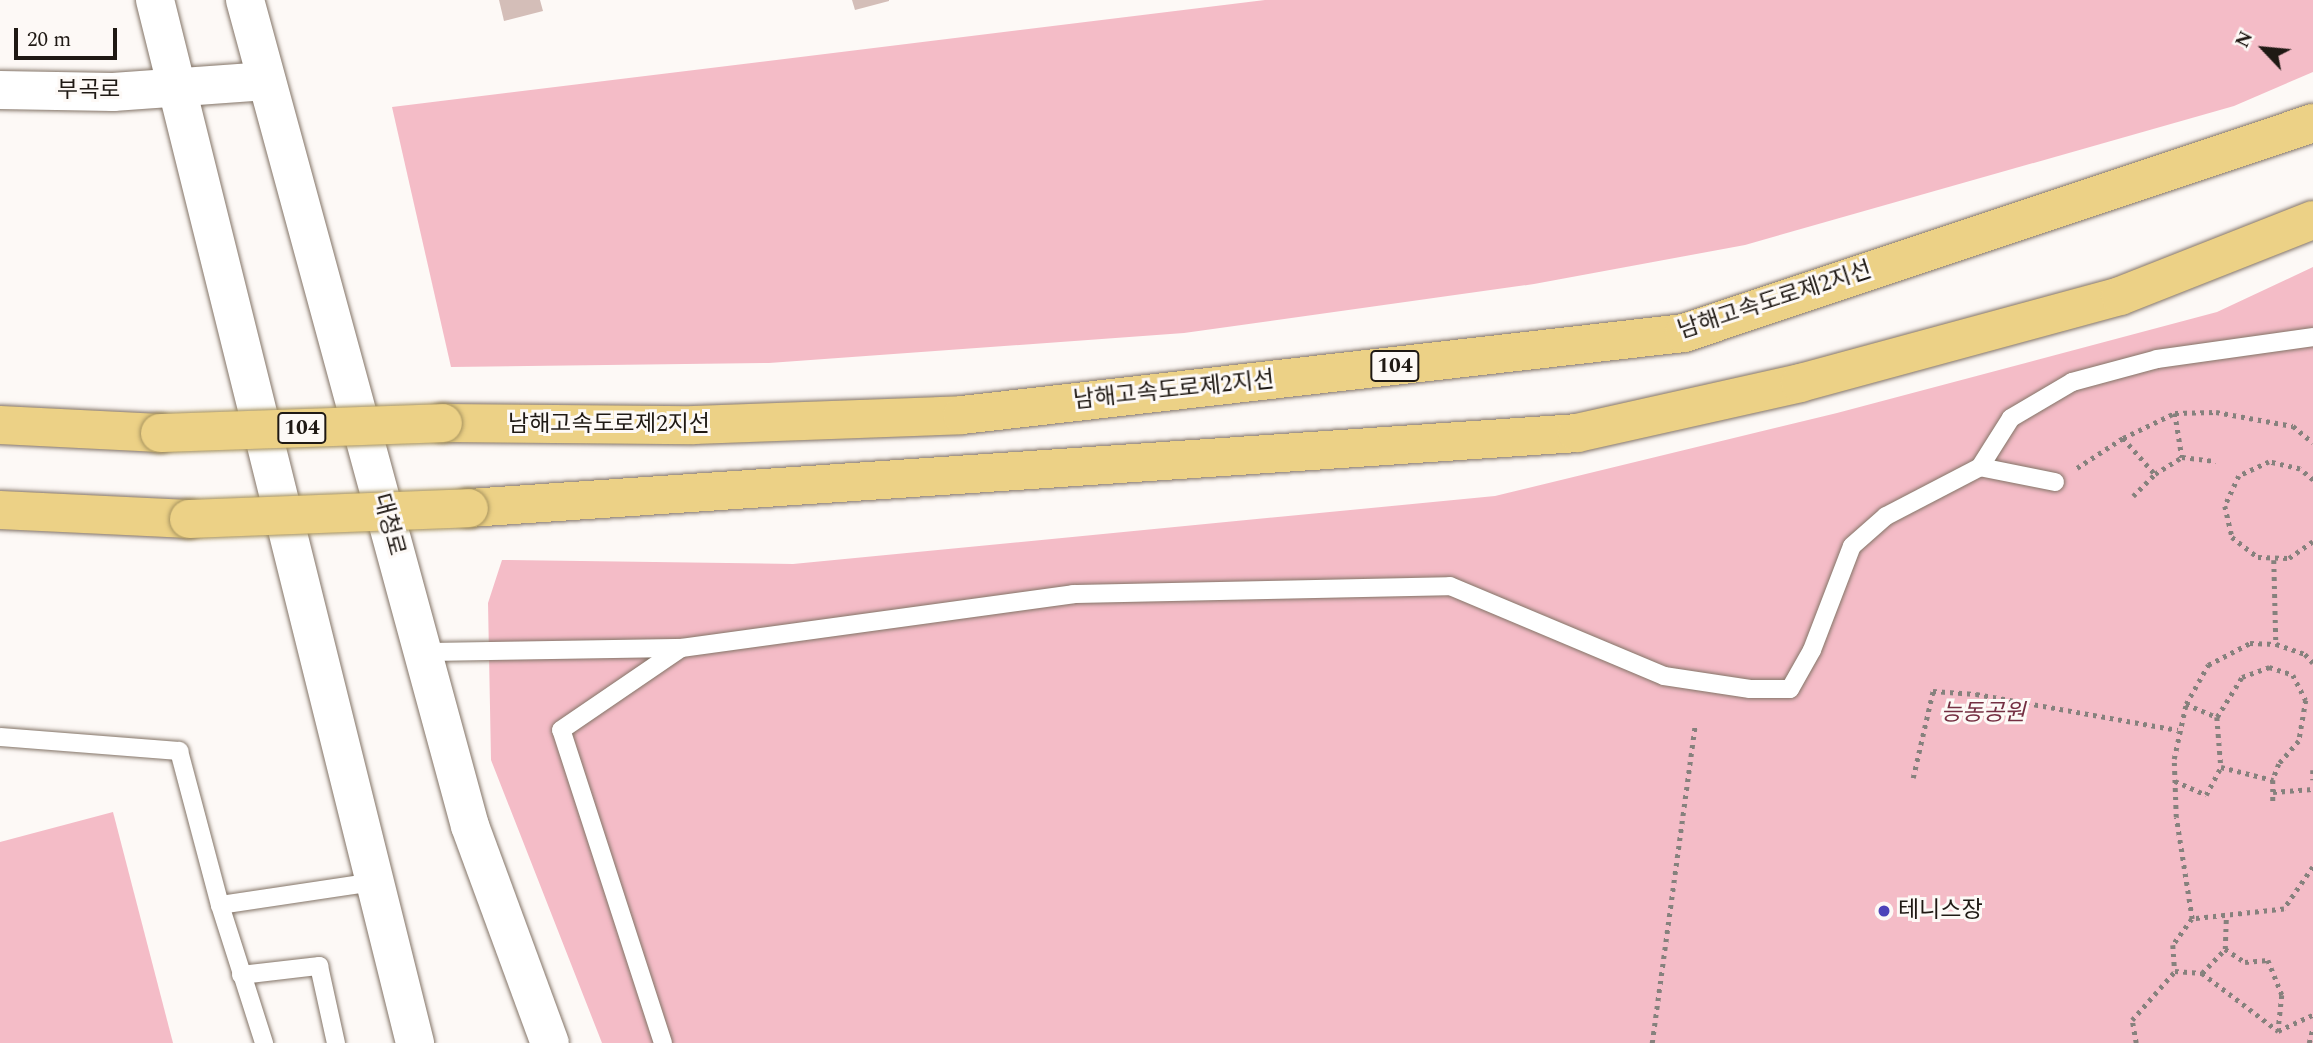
<!DOCTYPE html>
<html>
<head>
<meta charset="utf-8">
<style>
  body { margin:0 }
  #map { position:relative; width:2313px; height:1043px; overflow:hidden; background:#fdf9f6; font-family:Spectral,"Noto Sans KR",serif }
  div>[style] { position:absolute }
  .green>* { inset:0; background:#f4bcc7 }
  .building>* { inset:0; background:#d4beb8 }
  .path>* { height:4.5px; margin-top:-2.25px; transform-origin:0; background:repeating-linear-gradient(90deg,#86817d 0 3.5px,transparent 0 8.5px) }
  .roads { filter:drop-shadow(0 0 2px #837467) drop-shadow(0 0 2px #837467) }
  .lane>* { height:18px; margin:-9px; padding:0 9px; transform-origin:9px; border-radius:9px; background:#fff }
  .secondary>* { height:38px; margin:-19px; padding:0 19px; transform-origin:19px; border-radius:19px; background:#fff }
  .highway>* { height:38px; margin:-19px; padding:0 19px; transform-origin:19px; border-radius:19px; background:#ecd186 }
  .bridges { filter:drop-shadow(0 0 2px #a4915e) drop-shadow(0 0 2px #a4915e) }
  .highway-bridge>* { height:38px; margin:-19px; padding:0 19px; transform-origin:19px; border-radius:19px; background:#ecd186 }
  .dots>* { width:19px; height:19px; translate:-50% -50%; box-sizing:border-box; border:4px solid #fdf9f6; border-radius:50% }
  span { translate:-50% -50%; white-space:nowrap; text-align:center; line-height:1.15; -webkit-text-stroke:6px #fdf9f6; paint-order:stroke }
  .shield-label span { padding:2px 5px; background:#fdf9f6; border:2px solid; border-radius:5px; -webkit-text-stroke-width:0 }
  .shield-label { font-size:21px; color:#1f1914; font-weight:700 }
  .street-label { font-size:23px; color:#1f1914 }
  .park-label { font-size:23px; color:#742f42; font-style:italic }
  .poi-label { font-size:23px; color:#1f1914 }
  .left { translate:0 -50%; text-align:left }
  .north { position:absolute; left:2229px; top:14px; width:70px; height:70px; -webkit-text-stroke:5px #fdf9f6; paint-order:stroke; rotate:296deg; font-size:19px; font-weight:700; line-height:28px; text-align:center; color:#1f1914 }
  .north::after { content:''; display:block; margin:auto; width:24px; height:32px; background:#1f1914; clip-path:polygon(50% 0,100% 100%,50% 72%,0 100%) }
  .scale { position:absolute; left:14px; top:28px; width:103px; height:32px; box-sizing:border-box; border:4px solid #1f1914; border-top:0; padding-left:9px; font-size:21px; line-height:24px; white-space:nowrap; color:#1f1914; -webkit-text-stroke:5px #fdf9f6; paint-order:stroke }
</style>
</head>
<body>
<div id="map">
  <div class="green">
    <div style="clip-path:polygon(1265px 0,2313px 0,2313px 72px,2234px 106px,1745px 245px,1534px 284px,1184px 333px,769px 363px,451px 367px,392px 107px)"></div>
    <div style="clip-path:polygon(2313px 267px,2313px 1043px,602px 1043px,491px 760px,488px 603px,502px 560px,793px 564px,1495px 496px,1837px 413px,2217px 312px)"></div>
    <div style="clip-path:polygon(113px 812px,173px 1043px,0 1043px,0 842px)"></div>
  </div>
  <div class="building">
    <div style="clip-path:polygon(499px 0,540px 0,543px 11px,504px 21px)"></div>
    <div style="clip-path:polygon(852px 0,889px 0,889px 1px,855px 10px)"></div>
  </div>
  <div class="path">
    <div style="left:2175px;top:413px;width:45px;rotate:81deg"></div>
    <div style="left:2182px;top:457px;width:34px;rotate:7deg"></div>
    <div style="left:2123px;top:438px;width:48px;rotate:48.4deg"></div>
    <div style="left:2155px;top:474px;width:32px;rotate:-32deg"></div>
    <div style="left:2077px;top:468px;width:55px;rotate:-33.1deg"></div>
    <div style="left:2123px;top:438px;width:58px;rotate:-25.7deg"></div>
    <div style="left:2175px;top:413px;width:41px;rotate:-1.4deg"></div>
    <div style="left:2216px;top:412px;width:78px;rotate:10.3deg"></div>
    <div style="left:2293px;top:426px;width:26px;rotate:40deg"></div>
    <div style="left:2313px;top:480px;width:17px;rotate:-140deg"></div>
    <div style="left:2300px;top:469px;width:32px;rotate:-167deg"></div>
    <div style="left:2269px;top:462px;width:33px;rotate:155deg"></div>
    <div style="left:2239px;top:476px;width:33px;rotate:115deg"></div>
    <div style="left:2225px;top:506px;width:32px;rotate:77deg"></div>
    <div style="left:2232px;top:537px;width:33px;rotate:38deg"></div>
    <div style="left:2258px;top:557px;width:31px;rotate:2deg"></div>
    <div style="left:2289px;top:558px;width:29px;rotate:-35deg"></div>
    <div style="left:2133px;top:496px;width:31px;rotate:-45deg"></div>
    <div style="left:2274px;top:560px;width:84px;rotate:88.6deg"></div>
    <div style="left:2186px;top:704px;width:34px;rotate:23deg"></div>
    <div style="left:2217px;top:717px;width:47px;rotate:-58deg"></div>
    <div style="left:2242px;top:677px;width:29px;rotate:-20deg"></div>
    <div style="left:2269px;top:667px;width:25px;rotate:18deg"></div>
    <div style="left:2293px;top:675px;width:28px;rotate:63deg"></div>
    <div style="left:2306px;top:700px;width:42px;rotate:99.7deg"></div>
    <div style="left:2299px;top:741px;width:30px;rotate:131deg"></div>
    <div style="left:2279px;top:764px;width:17px;rotate:111deg"></div>
    <div style="left:2273px;top:780px;width:22px;rotate:90deg"></div>
    <div style="left:2217px;top:717px;width:50px;rotate:85.4deg"></div>
    <div style="left:2221px;top:767px;width:54px;rotate:14deg"></div>
    <div style="left:2313px;top:770px;width:10px;rotate:90deg"></div>
    <div style="left:1913px;top:778px;width:89px;rotate:-77.1deg"></div>
    <div style="left:1933px;top:691px;width:43px;rotate:4deg"></div>
    <div style="left:1976px;top:694px;width:205px;rotate:10.1deg"></div>
    <div style="left:2175px;top:781px;width:34px;rotate:24deg"></div>
    <div style="left:2206px;top:795px;width:32px;rotate:-62deg"></div>
    <div style="left:2273px;top:792px;width:40px;rotate:-4.3deg"></div>
    <div style="left:2313px;top:867px;width:51px;rotate:124.6deg"></div>
    <div style="left:2284px;top:909px;width:93px;rotate:173.8deg"></div>
    <div style="left:2192px;top:919px;width:32px;rotate:126deg"></div>
    <div style="left:2173px;top:945px;width:26px;rotate:86deg"></div>
    <div style="left:2175px;top:971px;width:27px;rotate:4deg"></div>
    <div style="left:2202px;top:973px;width:96px;rotate:37.3deg"></div>
    <div style="left:2278px;top:1031px;width:38px;rotate:-25deg"></div>
    <div style="left:2192px;top:919px;width:103px;rotate:-98.9deg"></div>
    <div style="left:2176px;top:817px;width:58px;rotate:-92deg"></div>
    <div style="left:2174px;top:759px;width:56px;rotate:-77.7deg"></div>
    <div style="left:2186px;top:704px;width:45px;rotate:-60.6deg"></div>
    <div style="left:2208px;top:665px;width:47px;rotate:-27.6deg"></div>
    <div style="left:2250px;top:643px;width:26px;rotate:2deg"></div>
    <div style="left:2276px;top:644px;width:31px;rotate:19deg"></div>
    <div style="left:2305px;top:654px;width:12px;rotate:48deg"></div>
    <div style="left:2225px;top:949px;width:24px;rotate:33deg"></div>
    <div style="left:2245px;top:962px;width:23px;rotate:-5deg"></div>
    <div style="left:2268px;top:960px;width:38px;rotate:68deg"></div>
    <div style="left:2282px;top:995px;width:36px;rotate:96deg"></div>
    <div style="left:2202px;top:973px;width:33px;rotate:-46deg"></div>
    <div style="left:2225px;top:949px;width:34px;rotate:-88deg"></div>
    <div style="left:1652px;top:1043px;width:322px;rotate:-82.3deg"></div>
    <div style="left:2136px;top:1043px;width:23px;rotate:-100deg"></div>
    <div style="left:2132px;top:1020px;width:65px;rotate:-48.7deg"></div>
    <div style="left:2309px;top:1043px;width:16px;rotate:-76deg"></div>
  </div>
  <div class="roads">
    <div class="lane">
      <div style="left:2055px;top:482px;width:76px;rotate:-168.7deg"></div>
      <div style="left:1980px;top:467px;width:58px;rotate:-57.7deg"></div>
      <div style="left:2011px;top:418px;width:71px;rotate:-30.5deg"></div>
      <div style="left:2072px;top:382px;width:88px;rotate:-15.1deg"></div>
      <div style="left:2157px;top:359px;width:158px;rotate:-8deg"></div>
      <div style="left:423px;top:652px;width:258px;rotate:-0.9deg"></div>
      <div style="left:681px;top:648px;width:396px;rotate:-7.8deg"></div>
      <div style="left:1073px;top:594px;width:377px;rotate:-1.2deg"></div>
      <div style="left:1450px;top:586px;width:232px;rotate:22.8deg"></div>
      <div style="left:1664px;top:676px;width:87px;rotate:8.6deg"></div>
      <div style="left:1750px;top:689px;width:40px"></div>
      <div style="left:1790px;top:689px;width:45px;rotate:-60.6deg"></div>
      <div style="left:1812px;top:650px;width:111px;rotate:-69deg"></div>
      <div style="left:1852px;top:546px;width:45px;rotate:-41.4deg"></div>
      <div style="left:1886px;top:516px;width:106px;rotate:-27.5deg"></div>
      <div style="left:0;top:737px;width:180px;rotate:4.5deg"></div>
      <div style="left:179px;top:751px;width:159px;rotate:75.1deg"></div>
      <div style="left:220px;top:905px;width:156px;rotate:-8.5deg"></div>
      <div style="left:220px;top:905px;width:145px;rotate:72.3deg"></div>
      <div style="left:241px;top:975px;width:79px;rotate:-6.6deg"></div>
      <div style="left:319px;top:966px;width:79px;rotate:77.6deg"></div>
      <div style="left:663px;top:1043px;width:329px;rotate:-108deg"></div>
      <div style="left:561px;top:730px;width:145px;rotate:-34.3deg"></div>
    </div>
    <div class="secondary">
      <div style="left:155px;top:0;width:1075px;rotate:76deg"></div>
      <div style="left:245px;top:0;width:856px;rotate:74.76deg"></div>
      <div style="left:470px;top:826px;width:231px;rotate:69.8deg"></div>
      <div style="left:0;top:90px;width:113px;rotate:1deg"></div>
      <div style="left:113px;top:92px;width:154px;rotate:-4.1deg"></div>
    </div>
    <div class="highway">
      <div style="left:443px;top:423px;width:251px;rotate:0.5deg"></div>
      <div style="left:694px;top:425px;width:268px;rotate:-2.1deg"></div>
      <div style="left:962px;top:415px;width:727px;rotate:-6.48deg"></div>
      <div style="left:1684px;top:333px;width:663px;rotate:-18.46deg"></div>
      <div style="left:0;top:425px;width:160px;rotate:2.9deg"></div>
      <div style="left:469px;top:508px;width:1111px;rotate:-3.87deg"></div>
      <div style="left:1577px;top:433px;width:229px;rotate:-12.6deg"></div>
      <div style="left:1800px;top:383px;width:332px;rotate:-15.2deg"></div>
      <div style="left:2120px;top:296px;width:207px;rotate:-21.5deg"></div>
      <div style="left:0;top:510px;width:189px;rotate:2.7deg"></div>
    </div>
  </div>
  <div class="bridges">
    <div class="highway-bridge">
      <div style="left:160px;top:433px;width:283px;rotate:-2deg"></div>
      <div style="left:189px;top:519px;width:280px;rotate:-2.2deg"></div>
    </div>
  </div>
  <div class="dots">
    <div style="left:1884px;top:911px;background:#4c43b9"></div>
  </div>
  <div class="shield-label">
    <span style="left:1395px;top:366px">104</span>
    <span style="left:302px;top:428px">104</span>
  </div>
  <div class="street-label">
    <span style="left:89px;top:91px">부곡로</span>
    <span style="left:1775px;top:301px;rotate:-18deg">남해고속도로제2지선</span>
    <span style="left:1174px;top:391px;rotate:-6deg">남해고속도로제2지선</span>
    <span style="left:609px;top:425px">남해고속도로제2지선</span>
    <span style="left:388px;top:525px;rotate:75deg">대청로</span>
  </div>
  <div class="park-label">
    <span style="left:1983px;top:714px">능동공원</span>
  </div>
  <div class="poi-label">
    <span class="left" style="left:1898px;top:911px">테니스장</span>
  </div>
  <div class="north">N</div>
  <div class="scale">20 m</div>
</div>
</body>
</html>
